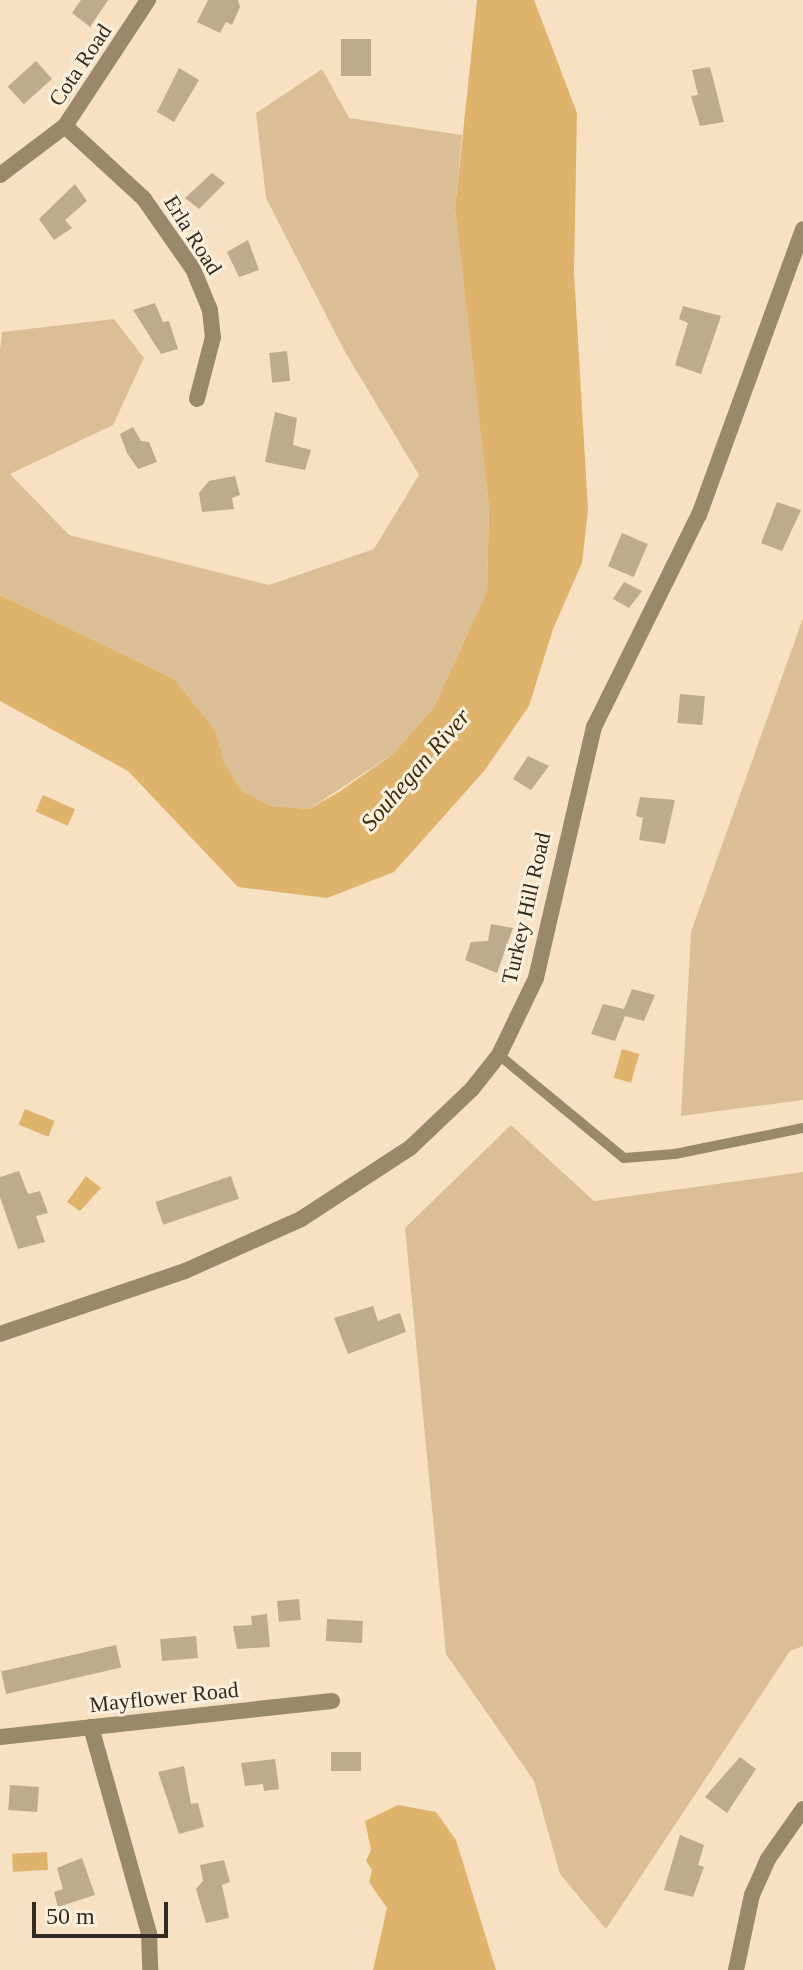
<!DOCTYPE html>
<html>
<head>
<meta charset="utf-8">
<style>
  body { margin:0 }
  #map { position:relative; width:803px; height:1970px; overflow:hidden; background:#f7e1c2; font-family:"Times New Roman",serif }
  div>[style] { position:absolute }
  .green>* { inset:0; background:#dabf96 }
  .water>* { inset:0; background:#dfb36c; transform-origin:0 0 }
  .building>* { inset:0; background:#beaa8c; transform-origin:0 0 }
  .service>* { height:10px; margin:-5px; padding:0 5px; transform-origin:5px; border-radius:5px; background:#9a886b }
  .minor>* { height:16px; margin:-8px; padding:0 8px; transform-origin:8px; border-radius:8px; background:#9a886b }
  span { translate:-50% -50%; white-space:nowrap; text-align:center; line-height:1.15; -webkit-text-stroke:6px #fdf0dd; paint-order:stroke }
  .street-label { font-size:22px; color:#322a1e }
  .water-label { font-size:24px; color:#3e2c0c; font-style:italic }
  .scale { position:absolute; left:32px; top:1902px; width:136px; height:36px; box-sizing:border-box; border:4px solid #322a1e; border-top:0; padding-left:10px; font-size:24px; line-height:28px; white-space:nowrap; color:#322a1e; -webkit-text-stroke:6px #fdf0dd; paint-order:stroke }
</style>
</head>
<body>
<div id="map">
  <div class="green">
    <div style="clip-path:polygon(322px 69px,349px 118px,462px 135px,455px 209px,489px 508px,487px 591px,434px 707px,393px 754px,309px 809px,271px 806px,242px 791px,223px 764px,215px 730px,174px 679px,0 595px,0 351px,2px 332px,114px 319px,144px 358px,113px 425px,10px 474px,69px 535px,269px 585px,374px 549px,419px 475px,344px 350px,266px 198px,256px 113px)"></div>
    <div style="clip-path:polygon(803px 618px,803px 1100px,681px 1116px,691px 932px)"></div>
    <div style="clip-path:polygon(511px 1125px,594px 1201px,803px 1172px,803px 1646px,790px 1651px,606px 1929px,560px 1874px,534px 1781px,446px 1654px,405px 1228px)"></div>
  </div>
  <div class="water">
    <div style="clip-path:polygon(477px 0,534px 0,577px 113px,574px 272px,588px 510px,582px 563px,553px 629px,529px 706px,485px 770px,394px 872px,327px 898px,238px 887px,128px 771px,0 701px,0 595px,174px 679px,215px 730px,224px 764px,242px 791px,271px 806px,309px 809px,339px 792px,393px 754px,434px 707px,487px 591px,489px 508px,455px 209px)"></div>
    <div style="left:43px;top:795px;width:35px;height:18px;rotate:24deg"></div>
    <div style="left:622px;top:1049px;width:18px;height:30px;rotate:16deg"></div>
    <div style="left:25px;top:1109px;width:32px;height:17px;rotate:22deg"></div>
    <div style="clip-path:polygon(86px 1176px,101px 1188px,80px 1211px,67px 1202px)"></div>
    <div style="clip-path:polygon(398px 1805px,436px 1812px,456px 1840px,496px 1970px,373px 1970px,387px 1908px,369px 1882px,372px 1870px,366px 1861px,371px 1850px,365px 1821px)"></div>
    <div style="left:47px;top:1852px;width:18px;height:35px;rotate:87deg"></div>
  </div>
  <div class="building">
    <div style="clip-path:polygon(81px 0,108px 0,90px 27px,72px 13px)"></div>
    <div style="clip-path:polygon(208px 0,238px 0,240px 7px,232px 25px,226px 22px,220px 33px,197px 22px)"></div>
    <div style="left:341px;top:39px;width:30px;height:37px"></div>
    <div style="left:36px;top:61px;width:24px;height:38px;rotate:48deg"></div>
    <div style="clip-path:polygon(710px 67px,724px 122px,700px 126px,691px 96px,698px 95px,692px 70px)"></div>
    <div style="clip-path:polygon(179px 68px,199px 80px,174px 122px,157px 112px)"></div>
    <div style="clip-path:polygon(212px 173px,225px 183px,199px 209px,185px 198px)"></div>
    <div style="clip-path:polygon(75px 184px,87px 201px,65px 220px,72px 228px,54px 240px,39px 219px)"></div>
    <div style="clip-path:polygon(248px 240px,259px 270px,239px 277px,227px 252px)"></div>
    <div style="clip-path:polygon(155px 303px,163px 322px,169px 321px,178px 349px,161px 354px,133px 310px)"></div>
    <div style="clip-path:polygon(683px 306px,721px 316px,701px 374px,675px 365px,688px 323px,679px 319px)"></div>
    <div style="left:287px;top:351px;width:30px;height:18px;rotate:84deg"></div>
    <div style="clip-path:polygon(275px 412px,297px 418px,293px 445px,311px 450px,305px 470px,265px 462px)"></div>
    <div style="clip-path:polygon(133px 427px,141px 441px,149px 442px,157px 462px,138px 469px,127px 453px,120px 434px)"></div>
    <div style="clip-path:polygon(235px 476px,240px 495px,232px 498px,234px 509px,202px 512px,199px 493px,209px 481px)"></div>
    <div style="clip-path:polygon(777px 502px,801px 510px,782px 551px,761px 543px)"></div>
    <div style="left:622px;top:533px;width:28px;height:36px;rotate:23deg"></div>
    <div style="clip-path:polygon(624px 582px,642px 591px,629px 608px,613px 599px)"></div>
    <div style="left:680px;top:694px;width:25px;height:29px;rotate:5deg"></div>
    <div style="clip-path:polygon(528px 756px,549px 766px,531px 790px,513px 779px)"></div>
    <div style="clip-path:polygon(640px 797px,675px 800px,665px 844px,639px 840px,643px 818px,636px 816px)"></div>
    <div style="clip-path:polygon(491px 924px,513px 928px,497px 973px,465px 960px,471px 942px,488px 941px)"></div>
    <div style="clip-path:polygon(632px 989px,655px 995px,644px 1021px,625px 1016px,615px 1041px,591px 1034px,603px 1004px,624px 1009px)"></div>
    <div style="clip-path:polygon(19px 1171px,28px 1194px,40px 1191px,48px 1213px,36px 1216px,45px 1242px,18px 1249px,0 1197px,0 1177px)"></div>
    <div style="left:231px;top:1176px;width:24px;height:80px;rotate:71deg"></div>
    <div style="clip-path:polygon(373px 1306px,378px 1321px,400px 1313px,406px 1332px,348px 1354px,334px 1318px)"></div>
    <div style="left:299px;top:1599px;width:21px;height:22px;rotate:85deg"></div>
    <div style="clip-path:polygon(267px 1614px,270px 1647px,237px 1649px,233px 1626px,252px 1625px,251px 1616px)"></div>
    <div style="left:363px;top:1621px;width:22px;height:36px;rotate:93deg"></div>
    <div style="left:196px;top:1636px;width:22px;height:36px;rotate:85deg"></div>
    <div style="left:116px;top:1645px;width:23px;height:118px;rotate:77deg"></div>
    <div style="left:331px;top:1752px;width:30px;height:19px"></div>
    <div style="clip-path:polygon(740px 1757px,756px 1769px,727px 1813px,705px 1797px)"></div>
    <div style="clip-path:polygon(275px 1759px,279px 1789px,264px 1791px,263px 1784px,245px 1786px,241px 1763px)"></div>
    <div style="clip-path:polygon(184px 1766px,191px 1804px,198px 1803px,204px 1827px,179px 1834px,158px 1772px)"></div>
    <div style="left:10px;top:1785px;width:29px;height:25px;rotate:4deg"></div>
    <div style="clip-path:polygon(680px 1835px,704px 1845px,698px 1865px,704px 1867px,693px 1897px,664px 1890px)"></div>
    <div style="clip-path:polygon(82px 1858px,95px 1895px,58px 1907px,54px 1892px,63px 1889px,57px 1868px)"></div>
    <div style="clip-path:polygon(224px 1860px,230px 1882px,222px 1885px,229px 1918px,206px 1923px,196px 1889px,203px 1881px,200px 1865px)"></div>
  </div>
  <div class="service">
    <div style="left:499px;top:1055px;width:162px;rotate:39.5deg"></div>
    <div style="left:624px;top:1158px;width:51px;rotate:-4.5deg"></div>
    <div style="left:675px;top:1154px;width:131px;rotate:-11.5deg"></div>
  </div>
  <div class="minor">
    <div style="left:65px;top:126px;width:108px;rotate:42.7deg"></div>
    <div style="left:144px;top:199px;width:85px;rotate:55deg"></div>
    <div style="left:193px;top:269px;width:44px;rotate:67.5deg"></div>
    <div style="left:210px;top:310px;width:27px;rotate:84deg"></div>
    <div style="left:213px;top:337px;width:64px;rotate:104.5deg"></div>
    <div style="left:0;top:175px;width:81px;rotate:-37deg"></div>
    <div style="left:65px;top:126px;width:151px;rotate:-56.6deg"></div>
    <div style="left:0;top:1334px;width:195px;rotate:-18.8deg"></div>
    <div style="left:185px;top:1271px;width:127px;rotate:-24.1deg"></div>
    <div style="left:301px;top:1219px;width:130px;rotate:-33.1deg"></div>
    <div style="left:410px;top:1148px;width:86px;rotate:-43.6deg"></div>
    <div style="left:472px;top:1089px;width:43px;rotate:-51.5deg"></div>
    <div style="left:499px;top:1055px;width:85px;rotate:-64.3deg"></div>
    <div style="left:536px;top:978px;width:258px;rotate:-77deg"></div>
    <div style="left:594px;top:727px;width:237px;rotate:-63.7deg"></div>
    <div style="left:699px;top:515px;width:304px;rotate:-70deg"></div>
    <div style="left:91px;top:1727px;width:214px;rotate:74.3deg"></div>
    <div style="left:149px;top:1933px;width:37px;rotate:88deg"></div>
    <div style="left:0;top:1737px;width:334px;rotate:-6.2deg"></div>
    <div style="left:736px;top:1970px;width:77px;rotate:-78deg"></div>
    <div style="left:752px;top:1895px;width:39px;rotate:-66deg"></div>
    <div style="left:768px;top:1859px;width:61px;rotate:-55deg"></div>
  </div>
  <div class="street-label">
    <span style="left:80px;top:65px;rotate:-56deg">Cota Road</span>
    <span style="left:193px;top:235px;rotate:58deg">Erla Road</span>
    <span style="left:526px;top:908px;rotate:-77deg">Turkey Hill Road</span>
    <span style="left:164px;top:1697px;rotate:-6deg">Mayflower Road</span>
  </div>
  <div class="water-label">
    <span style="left:416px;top:770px;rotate:-49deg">Souhegan River</span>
  </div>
  <div class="scale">50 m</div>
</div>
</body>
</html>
